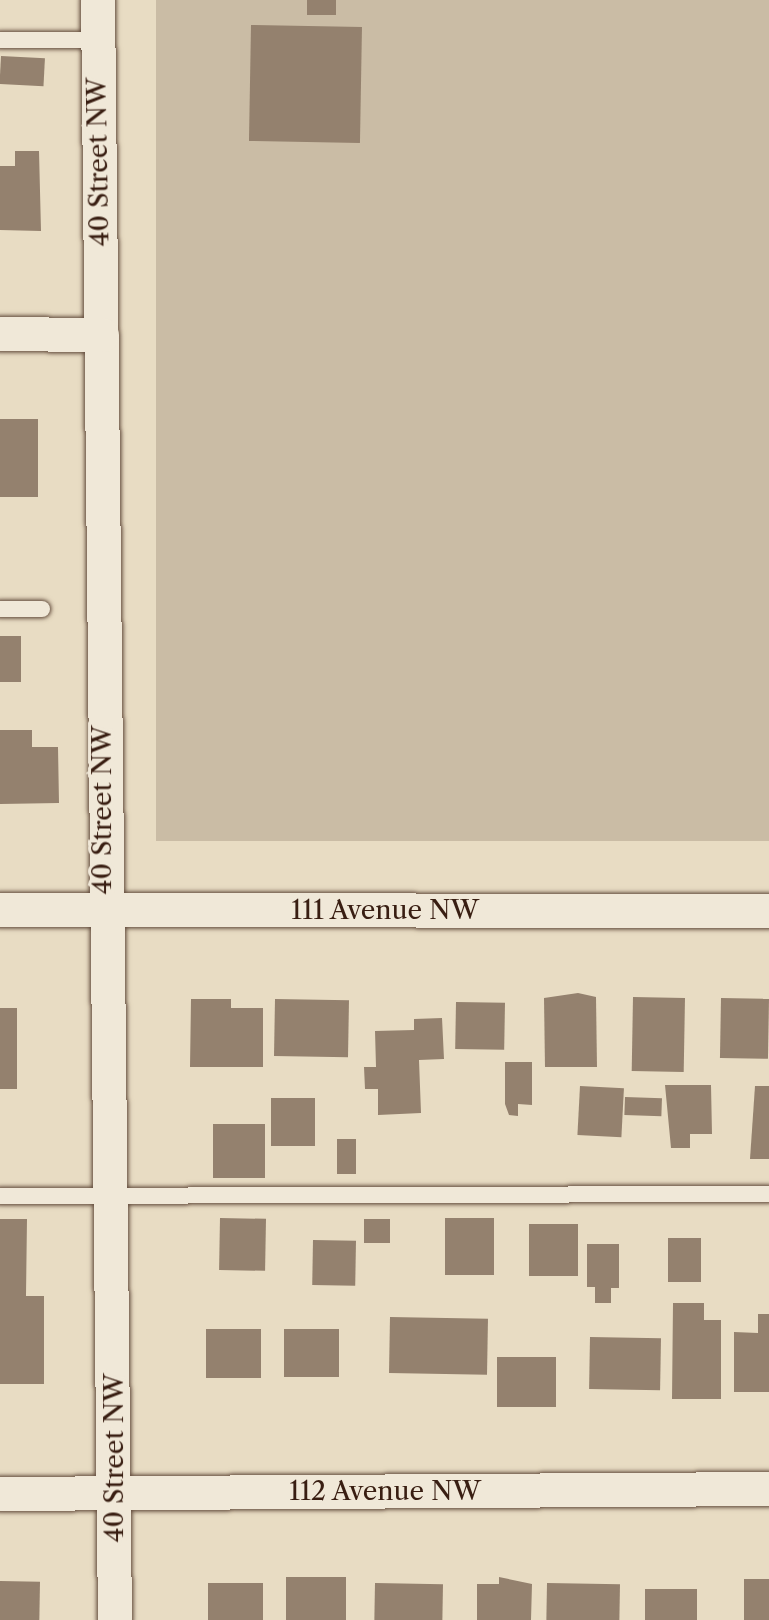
<!DOCTYPE html>
<html>
<head>
<meta charset="utf-8">
<style>
  body { margin:0 }
  #map { position:relative; width:769px; height:1620px; overflow:hidden; background:#e8dcc3; font-family:"Libre Caslon Text",serif }
  div>[style] { position:absolute }
  .green>* { inset:0; background:#cabca5; transform-origin:0 0 }
  .building>* { inset:0; background:#94816e; transform-origin:0 0 }
  .roads { filter:drop-shadow(0 0 2px #654e3e) drop-shadow(0 0 2px #654e3e) }
  .lane>* { height:16px; margin:-8px; padding:0 8px; transform-origin:8px; border-radius:8px; background:#f0e8d8 }
  .street>* { height:34px; margin:-17px; padding:0 17px; transform-origin:17px; border-radius:17px; background:#f0e8d8 }
  span { translate:-50% -50%; white-space:nowrap; text-align:center; line-height:1.15; -webkit-text-stroke:6px #f0e8d8; paint-order:stroke }
  .street-label { font-size:26px; color:#391e12 }
</style>
</head>
<body>
<div id="map">
  <div class="green">
    <div style="left:156px;top:0;width:613px;height:841px"></div>
  </div>
  <div class="building">
    <div style="left:307px;top:0;width:29px;height:15px"></div>
    <div style="left:251px;top:25px;width:111px;height:116px;rotate:1deg"></div>
    <div style="left:1px;top:56px;width:44px;height:28px;rotate:3deg"></div>
    <div style="clip-path:polygon(15px 151px,39px 151px,41px 231px,0 230px,0 166px,15px 166px)"></div>
    <div style="left:0;top:419px;width:38px;height:78px"></div>
    <div style="left:0;top:636px;width:21px;height:46px"></div>
    <div style="clip-path:polygon(0 730px,32px 730px,32px 747px,58px 747px,59px 803px,0 804px)"></div>
    <div style="clip-path:polygon(578px 993px,596px 997px,597px 1067px,545px 1067px,544px 998px)"></div>
    <div style="left:633px;top:997px;width:52px;height:74px;rotate:1deg"></div>
    <div style="left:721px;top:998px;width:48px;height:60px;rotate:1deg"></div>
    <div style="clip-path:polygon(191px 999px,231px 999px,231px 1008px,263px 1008px,263px 1067px,190px 1067px)"></div>
    <div style="left:275px;top:999px;width:74px;height:57px;rotate:1deg"></div>
    <div style="left:456px;top:1002px;width:49px;height:47px;rotate:1deg"></div>
    <div style="left:0;top:1008px;width:17px;height:81px"></div>
    <div style="clip-path:polygon(442px 1018px,444px 1059px,419px 1060px,421px 1113px,378px 1115px,378px 1089px,365px 1089px,364px 1067px,376px 1067px,375px 1031px,414px 1030px,414px 1019px)"></div>
    <div style="clip-path:polygon(505px 1062px,532px 1062px,532px 1105px,518px 1104px,518px 1116px,509px 1115px,505px 1104px)"></div>
    <div style="clip-path:polygon(665px 1085px,711px 1085px,712px 1134px,690px 1134px,690px 1148px,671px 1148px)"></div>
    <div style="left:580px;top:1086px;width:44px;height:49px;rotate:3deg"></div>
    <div style="clip-path:polygon(755px 1086px,769px 1086px,769px 1159px,750px 1159px)"></div>
    <div style="left:625px;top:1097px;width:37px;height:18px;rotate:2deg"></div>
    <div style="left:271px;top:1098px;width:44px;height:48px"></div>
    <div style="left:213px;top:1124px;width:52px;height:54px"></div>
    <div style="left:337px;top:1139px;width:19px;height:35px"></div>
    <div style="left:220px;top:1218px;width:46px;height:52px;rotate:1deg"></div>
    <div style="left:445px;top:1218px;width:49px;height:57px"></div>
    <div style="clip-path:polygon(0 1219px,27px 1219px,26px 1296px,44px 1296px,44px 1384px,0 1384px)"></div>
    <div style="left:364px;top:1219px;width:26px;height:24px"></div>
    <div style="left:529px;top:1224px;width:49px;height:52px"></div>
    <div style="left:668px;top:1238px;width:33px;height:44px"></div>
    <div style="left:313px;top:1240px;width:43px;height:45px;rotate:1deg"></div>
    <div style="clip-path:polygon(587px 1244px,619px 1244px,619px 1288px,611px 1288px,611px 1303px,595px 1303px,595px 1287px,587px 1287px)"></div>
    <div style="clip-path:polygon(673px 1303px,704px 1303px,704px 1320px,721px 1320px,721px 1399px,672px 1399px)"></div>
    <div style="clip-path:polygon(758px 1314px,769px 1314px,769px 1392px,734px 1392px,734px 1332px,758px 1333px)"></div>
    <div style="left:390px;top:1317px;width:98px;height:56px;rotate:1deg"></div>
    <div style="left:206px;top:1329px;width:55px;height:49px"></div>
    <div style="left:284px;top:1329px;width:55px;height:48px"></div>
    <div style="left:590px;top:1337px;width:71px;height:52px;rotate:1deg"></div>
    <div style="left:497px;top:1357px;width:59px;height:50px"></div>
    <div style="left:286px;top:1577px;width:60px;height:43px"></div>
    <div style="clip-path:polygon(499px 1577px,532px 1584px,531px 1620px,477px 1620px,477px 1584px,499px 1584px)"></div>
    <div style="left:744px;top:1579px;width:25px;height:41px"></div>
    <div style="left:0;top:1581px;width:40px;height:39px;rotate:1deg"></div>
    <div style="left:208px;top:1583px;width:55px;height:37px"></div>
    <div style="left:375px;top:1583px;width:68px;height:37px;rotate:1deg"></div>
    <div style="left:547px;top:1583px;width:73px;height:37px;rotate:1deg"></div>
    <div style="left:645px;top:1589px;width:52px;height:31px"></div>
  </div>
  <div class="roads">
    <div class="lane">
      <div style="left:0;top:40px;width:98px"></div>
      <div style="left:0;top:609px;width:42px"></div>
      <div style="left:0;top:1196px;width:769px;rotate:-0.15deg"></div>
    </div>
    <div class="street">
      <div style="left:98px;top:0;width:1620px;rotate:89.4deg"></div>
      <div style="left:0;top:334px;width:102px;rotate:0.6deg"></div>
      <div style="left:0;top:910px;width:769px;rotate:0.07deg"></div>
      <div style="left:0;top:1494px;width:769px;rotate:-0.37deg"></div>
    </div>
  </div>
  <div class="street-label">
    <span style="left:99px;top:162px;rotate:-91deg">40 Street NW</span>
    <span style="left:103px;top:810px;rotate:-90deg">40 Street NW</span>
    <span style="left:385px;top:911px">111 Avenue NW</span>
    <span style="left:115px;top:1458px;rotate:-90deg">40 Street NW</span>
    <span style="left:385px;top:1492px">112 Avenue NW</span>
  </div>
</div>
</body>
</html>
